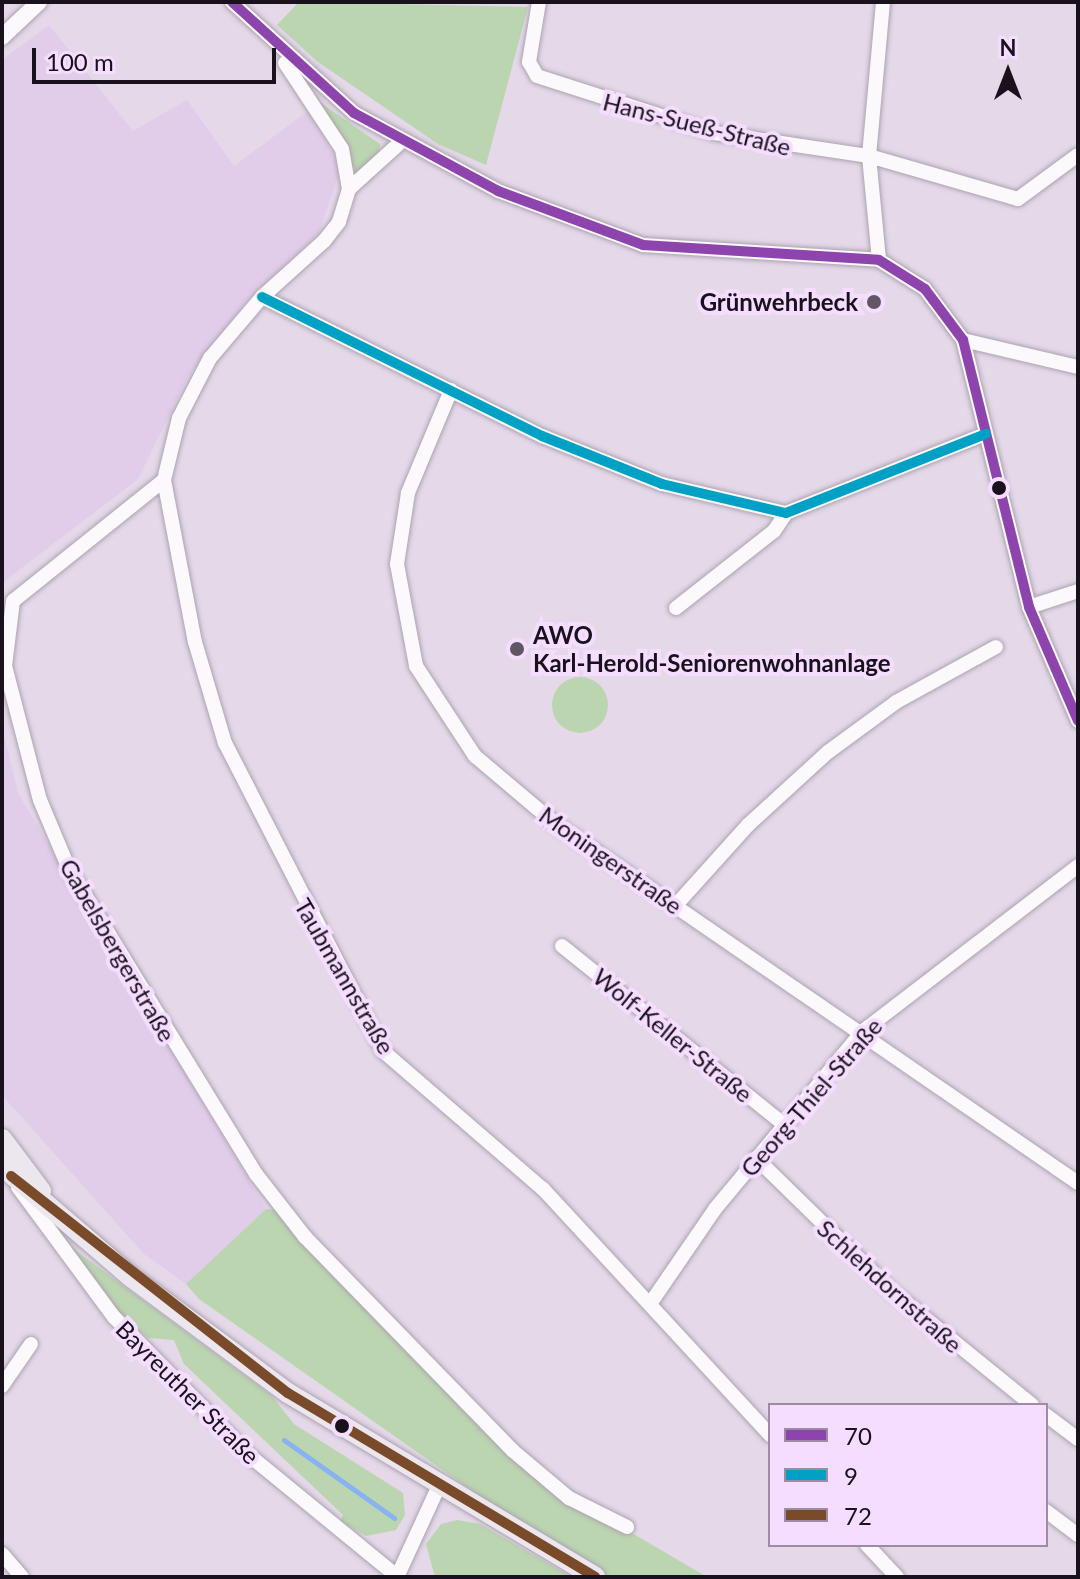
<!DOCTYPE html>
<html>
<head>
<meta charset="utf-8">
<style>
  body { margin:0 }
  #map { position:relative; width:1080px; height:1579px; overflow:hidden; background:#e4d8e9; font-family:Lato,sans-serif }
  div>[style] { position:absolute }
  .built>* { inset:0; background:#e1ccea }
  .green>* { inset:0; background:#bbd5b0 }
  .round { border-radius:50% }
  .stream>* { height:5px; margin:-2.5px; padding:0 2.5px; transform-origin:2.5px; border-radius:2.5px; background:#89b2f3 }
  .roads { filter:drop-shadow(0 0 2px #aca3b0) drop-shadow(0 0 2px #aca3b0) }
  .minor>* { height:14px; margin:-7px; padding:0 7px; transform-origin:7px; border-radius:7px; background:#fbf9fc }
  .tertiary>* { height:16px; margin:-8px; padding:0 8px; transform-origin:8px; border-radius:8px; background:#fbf9fc }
  .primary>* { height:20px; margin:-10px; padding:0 10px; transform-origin:10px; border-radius:10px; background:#ece7ee }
  .bus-1>* { height:10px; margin:-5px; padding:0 5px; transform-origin:5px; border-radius:5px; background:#8e44ad }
  .bus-2>* { height:10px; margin:-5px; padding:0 5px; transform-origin:5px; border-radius:5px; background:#01a1c5 }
  .bus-3>* { height:10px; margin:-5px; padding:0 5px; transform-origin:5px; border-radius:5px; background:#7a4b2a }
  .dots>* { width:22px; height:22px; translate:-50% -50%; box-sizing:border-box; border:4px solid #f5ddff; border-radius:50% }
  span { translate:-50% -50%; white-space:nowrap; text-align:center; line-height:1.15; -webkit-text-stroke:8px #f5ddff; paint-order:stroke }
  .street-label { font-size:24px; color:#19111c }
  .poi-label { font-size:24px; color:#19111c; font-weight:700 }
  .right { translate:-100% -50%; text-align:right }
  .left { translate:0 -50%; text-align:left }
  .frame { position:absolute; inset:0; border:4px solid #19111c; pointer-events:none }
  .legend { position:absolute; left:768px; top:1403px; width:280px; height:144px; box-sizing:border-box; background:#f5ddff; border:2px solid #9d8ba4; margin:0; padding:10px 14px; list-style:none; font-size:24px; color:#19111c }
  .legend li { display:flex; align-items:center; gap:16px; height:40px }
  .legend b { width:40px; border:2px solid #9d8ba4 }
  .north { position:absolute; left:968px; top:32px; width:80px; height:80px; -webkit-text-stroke:6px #f5ddff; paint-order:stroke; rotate:0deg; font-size:22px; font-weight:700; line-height:32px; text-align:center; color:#19111c }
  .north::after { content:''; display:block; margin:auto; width:28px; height:36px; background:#19111c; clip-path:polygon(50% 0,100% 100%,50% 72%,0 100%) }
  .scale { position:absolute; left:32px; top:48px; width:244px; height:36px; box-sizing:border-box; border:4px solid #19111c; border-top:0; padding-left:10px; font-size:24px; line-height:28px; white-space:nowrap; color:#19111c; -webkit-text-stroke:6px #f5ddff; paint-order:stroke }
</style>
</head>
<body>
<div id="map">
  <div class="built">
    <div style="clip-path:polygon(49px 25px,133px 131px,187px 100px,234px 166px,308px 111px,341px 167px,319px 233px,246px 301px,188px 377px,138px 479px,2px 583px,2px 60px)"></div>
    <div style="clip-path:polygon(2px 728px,18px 793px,266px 1209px,186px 1284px,144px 1254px,2px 1095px)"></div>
  </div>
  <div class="green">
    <div style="clip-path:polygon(299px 2px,528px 7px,486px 165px,438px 144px,318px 62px,277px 25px)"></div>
    <div style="clip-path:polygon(318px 101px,380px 144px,379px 157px,357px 174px)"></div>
    <div class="round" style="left:552px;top:677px;width:56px;height:56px"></div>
    <div style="clip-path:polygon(266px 1209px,285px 1211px,555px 1488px,707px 1577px,595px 1577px,199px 1299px,186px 1284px)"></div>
    <div style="clip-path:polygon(71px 1247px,271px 1395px,294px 1424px,403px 1493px,405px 1515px,396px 1530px,366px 1536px,340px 1521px,343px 1515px,184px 1364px,174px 1340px,148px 1338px,114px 1308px)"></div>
    <div style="clip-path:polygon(457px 1520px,480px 1524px,572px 1577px,435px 1577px,426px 1544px,441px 1524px)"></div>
  </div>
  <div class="stream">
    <div style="left:284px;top:1440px;width:135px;rotate:35.3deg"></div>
  </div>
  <div class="roads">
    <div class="minor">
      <div style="left:232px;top:2px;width:165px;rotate:42.3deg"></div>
      <div style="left:354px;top:113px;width:164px;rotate:28.4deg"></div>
      <div style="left:498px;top:191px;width:155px;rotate:20.4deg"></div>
      <div style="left:643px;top:245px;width:236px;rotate:3.6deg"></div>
      <div style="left:879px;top:260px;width:54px;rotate:32.2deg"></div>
      <div style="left:925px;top:289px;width:64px;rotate:53.3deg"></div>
      <div style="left:963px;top:340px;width:275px;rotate:76.1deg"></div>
      <div style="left:1029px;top:607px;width:124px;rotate:66.7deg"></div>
      <div style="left:539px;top:2px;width:61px;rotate:99.5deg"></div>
      <div style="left:529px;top:62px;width:16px;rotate:60deg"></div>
      <div style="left:537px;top:76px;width:187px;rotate:17.8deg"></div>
      <div style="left:715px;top:133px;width:156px;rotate:8.5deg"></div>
      <div style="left:869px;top:156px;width:155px;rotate:16.1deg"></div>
      <div style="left:1018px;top:199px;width:74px;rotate:-36.3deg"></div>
      <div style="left:285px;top:63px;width:103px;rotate:56.5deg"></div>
      <div style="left:342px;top:149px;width:41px;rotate:80.1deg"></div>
      <div style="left:403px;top:140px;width:73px;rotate:137.8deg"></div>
      <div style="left:349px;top:189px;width:34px;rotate:107deg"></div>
      <div style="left:339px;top:222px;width:24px;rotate:128deg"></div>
      <div style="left:324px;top:241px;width:84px;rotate:137.9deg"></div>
      <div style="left:262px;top:297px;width:80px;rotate:130.4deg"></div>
      <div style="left:210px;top:358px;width:68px;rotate:117.3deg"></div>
      <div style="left:179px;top:418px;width:64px;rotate:103.6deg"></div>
      <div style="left:164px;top:480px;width:193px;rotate:141.3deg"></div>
      <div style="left:13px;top:601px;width:65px;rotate:97deg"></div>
      <div style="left:5px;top:666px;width:138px;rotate:75.4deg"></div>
      <div style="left:40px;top:800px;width:75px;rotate:67.2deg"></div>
      <div style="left:69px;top:869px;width:358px;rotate:58.5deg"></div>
      <div style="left:256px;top:1174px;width:80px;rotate:52.1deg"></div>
      <div style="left:305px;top:1237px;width:297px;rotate:45.8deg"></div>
      <div style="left:512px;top:1450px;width:75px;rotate:40.1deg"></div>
      <div style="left:569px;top:1498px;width:65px;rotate:26.6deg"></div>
      <div style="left:879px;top:260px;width:104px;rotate:-95.5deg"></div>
      <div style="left:869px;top:156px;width:155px;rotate:-84.8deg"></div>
      <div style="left:262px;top:297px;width:313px;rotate:26.4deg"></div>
      <div style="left:542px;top:436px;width:129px;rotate:21.8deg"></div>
      <div style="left:662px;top:484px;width:127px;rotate:13.2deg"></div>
      <div style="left:786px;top:513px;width:215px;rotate:-21.6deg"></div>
      <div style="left:963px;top:340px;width:118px;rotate:13.2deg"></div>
      <div style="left:451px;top:390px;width:112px;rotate:112.7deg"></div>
      <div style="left:408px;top:493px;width:72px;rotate:98.8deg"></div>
      <div style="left:397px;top:564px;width:104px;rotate:79.4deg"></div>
      <div style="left:416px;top:666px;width:108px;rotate:56.8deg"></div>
      <div style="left:475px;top:756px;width:102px;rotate:40.2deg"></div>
      <div style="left:553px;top:822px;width:637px;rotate:34.51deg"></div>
      <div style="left:164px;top:480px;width:165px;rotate:79.2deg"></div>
      <div style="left:195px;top:642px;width:105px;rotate:73.5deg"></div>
      <div style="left:225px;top:743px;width:346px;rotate:62.8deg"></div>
      <div style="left:383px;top:1051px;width:211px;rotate:40.8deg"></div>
      <div style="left:543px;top:1189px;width:335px;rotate:47.3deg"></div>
      <div style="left:1029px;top:607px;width:52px;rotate:-18.1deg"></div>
      <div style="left:676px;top:608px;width:125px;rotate:-38.2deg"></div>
      <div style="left:774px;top:531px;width:22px;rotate:-56deg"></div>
      <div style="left:676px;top:905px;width:108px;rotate:-48deg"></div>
      <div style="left:748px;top:825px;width:108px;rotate:-42.4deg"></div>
      <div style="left:828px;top:752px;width:84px;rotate:-36.3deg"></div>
      <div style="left:896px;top:702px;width:114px;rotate:-28.8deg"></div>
      <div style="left:562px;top:946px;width:284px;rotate:38.8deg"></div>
      <div style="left:756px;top:1158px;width:192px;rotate:44.4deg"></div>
      <div style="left:893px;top:1292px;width:179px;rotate:39.1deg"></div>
      <div style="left:18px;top:1187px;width:162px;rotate:53.6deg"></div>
      <div style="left:114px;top:1317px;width:194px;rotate:45.6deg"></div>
      <div style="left:250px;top:1456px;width:191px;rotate:39.3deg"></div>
      <div style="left:652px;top:1301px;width:112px;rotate:-55.6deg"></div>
      <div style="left:715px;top:1209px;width:231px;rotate:-50.3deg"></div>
      <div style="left:863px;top:1031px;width:271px;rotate:-37.5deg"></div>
      <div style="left:2px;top:1386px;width:51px;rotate:-55.4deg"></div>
      <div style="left:1046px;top:1415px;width:40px;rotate:37deg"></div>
      <div style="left:1046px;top:1511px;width:40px;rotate:37deg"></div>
      <div style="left:867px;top:1545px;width:44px;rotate:46.8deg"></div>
      <div style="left:2px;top:1554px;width:30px;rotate:49deg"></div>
      <div style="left:397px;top:1577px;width:98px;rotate:-65.3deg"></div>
    </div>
    <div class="tertiary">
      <div style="left:2px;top:37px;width:51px;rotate:-43.4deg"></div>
    </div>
    <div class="primary">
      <div style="left:2px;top:1139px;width:65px;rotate:53.1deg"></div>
      <div style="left:2px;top:1166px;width:170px;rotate:40.7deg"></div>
      <div style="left:131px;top:1277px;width:195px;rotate:36.5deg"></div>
      <div style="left:288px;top:1393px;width:358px;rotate:30.9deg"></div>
    </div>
  </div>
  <div class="bus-1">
    <div style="left:232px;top:2px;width:165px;rotate:42.3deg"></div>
    <div style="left:354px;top:113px;width:164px;rotate:28.4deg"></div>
    <div style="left:498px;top:191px;width:155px;rotate:20.4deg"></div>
    <div style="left:643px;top:245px;width:236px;rotate:3.6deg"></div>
    <div style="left:879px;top:260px;width:54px;rotate:32.2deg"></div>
    <div style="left:925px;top:289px;width:64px;rotate:53.3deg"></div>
    <div style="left:963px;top:340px;width:275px;rotate:76.1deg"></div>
    <div style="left:1029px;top:607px;width:124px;rotate:66.7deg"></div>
  </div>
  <div class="bus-2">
    <div style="left:262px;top:297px;width:313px;rotate:26.4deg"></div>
    <div style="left:542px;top:436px;width:129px;rotate:21.8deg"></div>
    <div style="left:662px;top:484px;width:127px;rotate:13.2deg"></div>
    <div style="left:786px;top:513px;width:215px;rotate:-21.6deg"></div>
  </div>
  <div class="bus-3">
    <div style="left:11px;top:1176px;width:352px;rotate:38.1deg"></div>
    <div style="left:288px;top:1393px;width:358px;rotate:30.9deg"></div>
  </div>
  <div class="dots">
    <div style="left:874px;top:302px;background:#605764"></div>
    <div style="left:999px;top:488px;background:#19111c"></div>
    <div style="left:517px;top:649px;background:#605764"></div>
    <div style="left:342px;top:1426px;background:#19111c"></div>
  </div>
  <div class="street-label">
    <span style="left:697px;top:124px;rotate:14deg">Hans-Sueß-Straße</span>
    <span style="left:611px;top:860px;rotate:35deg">Moningerstraße</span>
    <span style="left:118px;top:950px;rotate:60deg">Gabelsbergerstraße</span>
    <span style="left:345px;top:976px;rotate:60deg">Taubmannstraße</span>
    <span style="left:673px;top:1035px;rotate:39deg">Wolf-Keller-Straße</span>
    <span style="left:811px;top:1097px;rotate:-49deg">Georg-Thiel-Straße</span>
    <span style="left:890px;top:1286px;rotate:42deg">Schlehdornstraße</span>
    <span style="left:188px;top:1392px;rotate:45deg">Bayreuther Straße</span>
  </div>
  <div class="poi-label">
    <span class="right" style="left:858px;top:302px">Grünwehrbeck</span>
    <span class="left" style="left:533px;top:649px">AWO<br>Karl-Herold-Seniorenwohnanlage</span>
  </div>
  <div class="frame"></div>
  <ul class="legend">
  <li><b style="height:10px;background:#8e44ad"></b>70</li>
  <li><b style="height:10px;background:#01a1c5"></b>9</li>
  <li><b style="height:10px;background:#7a4b2a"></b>72</li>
  </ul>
  <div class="north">N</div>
  <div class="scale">100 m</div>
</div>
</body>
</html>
